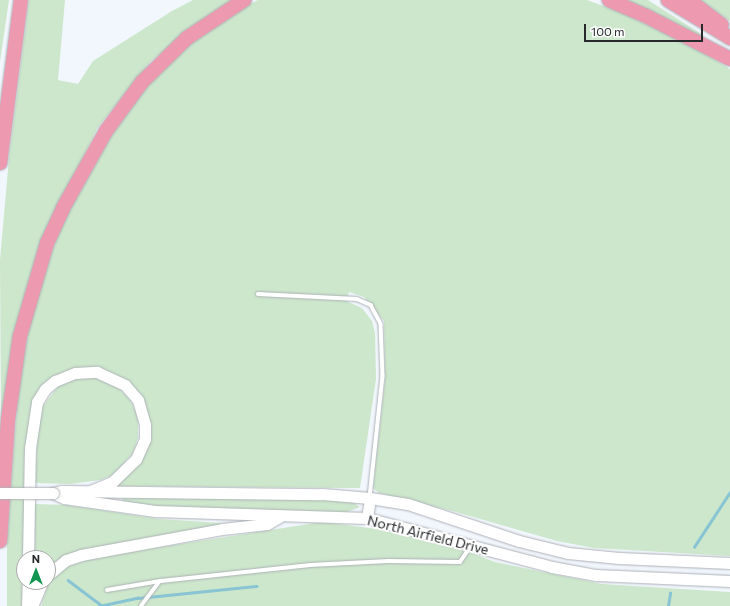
<!DOCTYPE html>
<html>
<head>
<meta charset="utf-8">
<style>
  body { margin:0 }
  #map { position:relative; width:730px; height:606px; overflow:hidden; background:#f2f7fd; font-family:Commissioner,sans-serif }
  div>[style] { position:absolute }
  .green>* { inset:0; background:#cce7cb }
  .stream>* { height:2.5px; margin:-1.25px; padding:0 1.25px; transform-origin:1.25px; border-radius:1.25px; background:#88c4d3 }
  .roads { filter:drop-shadow(0 0 1px #adb1b7) drop-shadow(0 0 1px #adb1b7) }
  .lane>* { height:3.5px; margin:-1.75px; padding:0 1.75px; transform-origin:1.75px; border-radius:1.75px; background:#fff }
  .secondary>* { height:11px; margin:-5.5px; padding:0 5.5px; transform-origin:5.5px; border-radius:5.5px; background:#fff }
  .highway>* { height:14px; margin:-7px; padding:0 7px; transform-origin:7px; border-radius:7px; background:#ed99af }
  .bridges { filter:drop-shadow(0 0 1px #adb1b7) drop-shadow(0 0 1px #adb1b7) }
  .secondary-bridge>* { height:11px; margin:-5.5px; padding:0 5.5px; transform-origin:5.5px; border-radius:5.5px; background:#fff }
  span { translate:-50% -50%; white-space:nowrap; text-align:center; line-height:1.15; -webkit-text-stroke:4px #fff; paint-order:stroke }
  .street-label { font-size:14px; color:#27292b }
  .north { position:absolute; left:16px; top:550px; width:40px; height:40px; box-sizing:border-box; background:#fff; border:1px solid #a9a9aa; border-radius:50%; rotate:0deg; font-size:11px; font-weight:700; line-height:16px; text-align:center; color:#27292b }
  .north::after { content:''; display:block; margin:auto; width:14px; height:18px; background:#139451; clip-path:polygon(50% 0,100% 100%,50% 72%,0 100%) }
  .scale { position:absolute; left:584px; top:24px; width:119px; height:18px; box-sizing:border-box; border:2px solid #27292b; border-top:0; padding-left:5px; font-size:12px; line-height:14px; white-space:nowrap; color:#27292b; -webkit-text-stroke:3px #fff; paint-order:stroke }
</style>
</head>
<body>
<div id="map">
  <div class="green">
    <div style="clip-path:polygon(0 0,9px 0,0 62px)"></div>
    <div style="clip-path:polygon(29px 0,65px 0,58px 80px,78px 84px,93px 61px,172px 11px,193px 0,237px 0,207px 17px,151px 61px,98px 127px,40px 242px,17px 325px,3px 421px,1px 421px,0 260px,9px 158px)"></div>
    <div style="clip-path:polygon(258px 0,587px 0,620px 12px,695px 48px,730px 69px,730px 556px,594px 548px,557px 541px,456px 512px,379px 493px,373px 488px,385px 380px,384px 321px,364px 297px,349px 292px,346px 301px,362px 308px,372px 321px,375px 333px,376px 379px,360px 488px,117px 486px,116px 482px,144px 448px,139px 396px,85px 368px,33px 401px,27px 441px,22px 606px,7px 606px,7px 545px,19px 382px,35px 299px,62px 224px,120px 121px,144px 86px,214px 23px)"></div>
    <div style="clip-path:polygon(623px 0,648px 0,703px 35px,701px 38px)"></div>
    <div style="clip-path:polygon(701px 0,730px 0,730px 21px)"></div>
    <div style="clip-path:polygon(88px 376px,117px 386px,130px 400px,138px 416px,138px 438px,133px 453px,113px 475px,100px 480px,70px 484px,35px 483px,39px 412px,58px 386px,70px 379px)"></div>
    <div style="clip-path:polygon(123px 497px,328px 499px,349px 500px,360px 507px,347px 512px,174px 509px,122px 501px)"></div>
    <div style="clip-path:polygon(35px 504px,67px 505px,159px 519px,221px 523px,221px 527px,66px 555px,48px 568px,48px 558px,35px 558px)"></div>
    <div style="clip-path:polygon(322px 522px,377px 529px,459px 548px,495px 562px,602px 584px,730px 592px,730px 606px,41px 606px,48px 584px,66px 567px,97px 557px)"></div>
  </div>
  <div class="stream">
    <div style="left:694px;top:547px;width:66px;rotate:-56.8deg"></div>
    <div style="left:68px;top:580px;width:41px;rotate:37.1deg"></div>
    <div style="left:99px;top:606px;width:40px;rotate:-12deg"></div>
    <div style="left:138px;top:598px;width:119px;rotate:-5.8deg"></div>
    <div style="left:668px;top:606px;width:13px;rotate:-81deg"></div>
  </div>
  <div class="roads">
    <div class="lane">
      <div style="left:258px;top:294px;width:99px;rotate:2.9deg"></div>
      <div style="left:357px;top:299px;width:15px;rotate:23deg"></div>
      <div style="left:371px;top:305px;width:21px;rotate:62deg"></div>
      <div style="left:381px;top:324px;width:52px;rotate:87.8deg"></div>
      <div style="left:383px;top:376px;width:122px;rotate:96.1deg"></div>
      <div style="left:107px;top:590px;width:55px;rotate:-9.5deg"></div>
      <div style="left:161px;top:581px;width:150px;rotate:-6.1deg"></div>
      <div style="left:310px;top:565px;width:78px;rotate:-2.9deg"></div>
      <div style="left:388px;top:561px;width:72px;rotate:0.8deg"></div>
      <div style="left:460px;top:562px;width:18px;rotate:-56deg"></div>
      <div style="left:141px;top:606px;width:30px;rotate:-53deg"></div>
    </div>
    <div class="secondary">
      <div style="left:53px;top:493px;width:12px;rotate:24deg"></div>
      <div style="left:64px;top:498px;width:92px;rotate:8.1deg"></div>
      <div style="left:155px;top:511px;width:212px;rotate:1.9deg"></div>
      <div style="left:367px;top:518px;width:191px;rotate:14.8deg"></div>
      <div style="left:552px;top:567px;width:45px;rotate:10.3deg"></div>
      <div style="left:596px;top:575px;width:134px;rotate:2.6deg"></div>
      <div style="left:53px;top:493px;width:9px;rotate:-13deg"></div>
      <div style="left:62px;top:491px;width:260px;rotate:0.7deg"></div>
      <div style="left:322px;top:494px;width:48px;rotate:4.8deg"></div>
      <div style="left:370px;top:498px;width:38px;rotate:9deg"></div>
      <div style="left:408px;top:504px;width:117px;rotate:18.4deg"></div>
      <div style="left:519px;top:541px;width:50px;rotate:13.8deg"></div>
      <div style="left:568px;top:553px;width:51px;rotate:5.6deg"></div>
      <div style="left:619px;top:558px;width:111px;rotate:2.6deg"></div>
      <div style="left:367px;top:518px;width:20px;rotate:-81deg"></div>
      <div style="left:28px;top:558px;width:110px;rotate:-89deg"></div>
      <div style="left:30px;top:448px;width:47px;rotate:-81.3deg"></div>
      <div style="left:37px;top:402px;width:15px;rotate:-58deg"></div>
      <div style="left:45px;top:389px;width:13px;rotate:-39deg"></div>
      <div style="left:55px;top:381px;width:22px;rotate:-22deg"></div>
      <div style="left:75px;top:373px;width:22px;rotate:-3deg"></div>
      <div style="left:97px;top:372px;width:31px;rotate:25deg"></div>
      <div style="left:125px;top:385px;width:20px;rotate:49deg"></div>
      <div style="left:138px;top:400px;width:26px;rotate:74deg"></div>
      <div style="left:145px;top:425px;width:14px;rotate:90deg"></div>
      <div style="left:145px;top:439px;width:22px;rotate:114deg"></div>
      <div style="left:136px;top:459px;width:33px;rotate:136deg"></div>
      <div style="left:112px;top:482px;width:22px;rotate:158deg"></div>
      <div style="left:48px;top:575px;width:23px;rotate:-40deg"></div>
      <div style="left:66px;top:560px;width:16px;rotate:-18deg"></div>
      <div style="left:81px;top:555px;width:143px;rotate:-10.4deg"></div>
      <div style="left:222px;top:529px;width:45px;rotate:-6.3deg"></div>
      <div style="left:267px;top:524px;width:14px;rotate:-30deg"></div>
      <div style="left:27px;top:606px;width:24px;rotate:-88deg"></div>
      <div style="left:32px;top:606px;width:26px;rotate:-67deg"></div>
    </div>
    <div class="highway">
      <div style="left:609px;top:0;width:40px;rotate:23.4deg"></div>
      <div style="left:646px;top:16px;width:94px;rotate:27.1deg"></div>
      <div style="left:668px;top:0;width:73px;rotate:31.5deg"></div>
      <div style="left:689px;top:0;width:41px;rotate:37.1deg"></div>
      <div style="left:0;top:163px;width:164px;rotate:-82.7deg"></div>
      <div style="left:0;top:541px;width:121px;rotate:-86.2deg"></div>
      <div style="left:8px;top:420px;width:85px;rotate:-81.9deg"></div>
      <div style="left:20px;top:336px;width:97px;rotate:-73.8deg"></div>
      <div style="left:47px;top:243px;width:38px;rotate:-65deg"></div>
      <div style="left:63px;top:208px;width:88px;rotate:-60.8deg"></div>
      <div style="left:106px;top:131px;width:61px;rotate:-53.7deg"></div>
      <div style="left:142px;top:82px;width:63px;rotate:-44.4deg"></div>
      <div style="left:187px;top:38px;width:69px;rotate:-33.7deg"></div>
    </div>
  </div>
  <div class="bridges">
    <div class="secondary-bridge">
      <div style="left:0;top:493px;width:53px"></div>
    </div>
  </div>
  <div class="street-label">
    <span style="left:428px;top:535px;rotate:14deg">North Airfield Drive</span>
  </div>
  <div class="north">N</div>
  <div class="scale">100 m</div>
</div>
</body>
</html>
